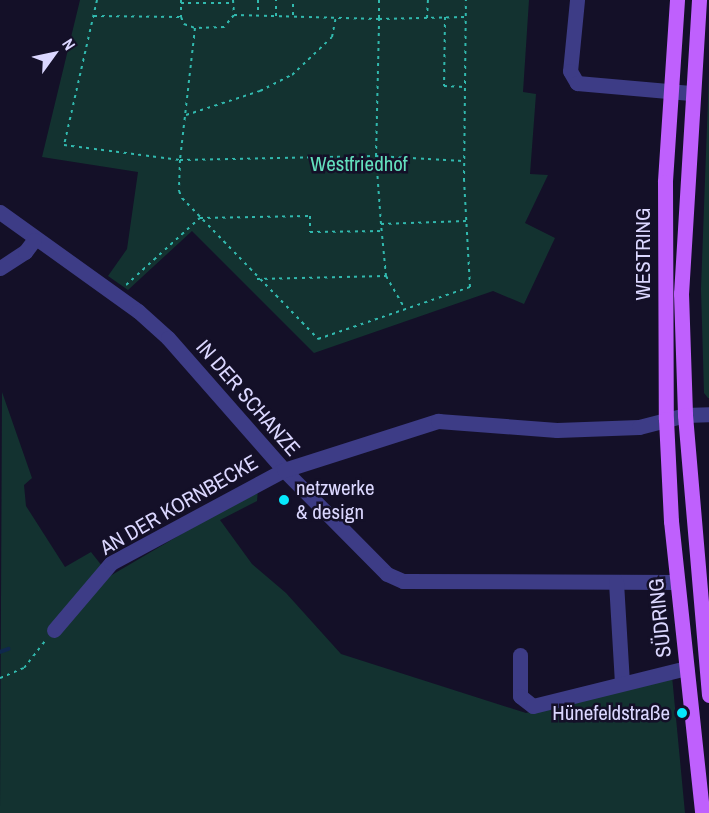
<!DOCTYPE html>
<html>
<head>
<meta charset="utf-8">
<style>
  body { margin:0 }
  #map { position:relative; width:709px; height:813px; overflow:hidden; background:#141028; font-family:"Archivo Narrow",sans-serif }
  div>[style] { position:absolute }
  .green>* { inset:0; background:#133230 }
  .stream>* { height:4px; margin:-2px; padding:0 2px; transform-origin:2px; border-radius:2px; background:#0f284d }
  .path>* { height:2px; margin-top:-1px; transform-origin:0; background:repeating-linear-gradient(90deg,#31b9ae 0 3px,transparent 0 7.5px) }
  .minor>* { height:15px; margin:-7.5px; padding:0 7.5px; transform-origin:7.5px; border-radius:7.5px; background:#3d3c86 }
  .major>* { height:15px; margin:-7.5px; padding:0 7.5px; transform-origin:7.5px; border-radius:7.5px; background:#bf60fd }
  .dots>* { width:16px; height:16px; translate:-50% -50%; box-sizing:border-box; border:3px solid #141028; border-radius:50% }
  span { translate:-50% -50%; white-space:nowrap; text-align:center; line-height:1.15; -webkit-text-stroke:5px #141028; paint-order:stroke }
  .park-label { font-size:21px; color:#63dfbd }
  .street-label { font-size:21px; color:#dbd7ff }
  .poi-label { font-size:21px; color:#dbd7ff }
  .left { translate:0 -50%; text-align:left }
  .right { translate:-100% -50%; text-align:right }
  .north { position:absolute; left:24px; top:24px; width:60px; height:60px; -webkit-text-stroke:4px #141028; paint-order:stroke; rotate:57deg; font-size:16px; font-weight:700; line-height:24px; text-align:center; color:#dbd7ff }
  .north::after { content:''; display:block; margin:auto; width:21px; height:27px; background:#dbd7ff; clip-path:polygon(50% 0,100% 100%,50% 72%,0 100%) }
</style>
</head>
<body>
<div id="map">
  <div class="green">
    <div style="clip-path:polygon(80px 0,529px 0,523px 92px,536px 94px,530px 174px,548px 175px,525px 223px,555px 238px,524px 304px,493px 291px,314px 353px,192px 231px,128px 290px,108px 276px,127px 249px,138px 172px,42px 157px)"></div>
    <div style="clip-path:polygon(709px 72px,709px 398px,708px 398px,704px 393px,701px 289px)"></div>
    <div style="clip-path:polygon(2px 392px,32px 478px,24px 485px,26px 506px,65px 567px,91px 552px,110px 576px,258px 489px,257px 501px,220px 520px,252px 564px,286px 593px,341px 654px,526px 713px,672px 676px,685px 813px,0 813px)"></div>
  </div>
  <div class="stream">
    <div style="left:0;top:652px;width:9px;rotate:-21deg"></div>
  </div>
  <div class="path">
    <div style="left:97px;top:0;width:149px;rotate:102.8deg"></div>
    <div style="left:64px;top:145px;width:117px;rotate:7.4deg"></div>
    <div style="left:180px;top:160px;width:31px;rotate:92deg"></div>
    <div style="left:179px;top:191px;width:8px;rotate:67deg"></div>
    <div style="left:182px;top:198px;width:196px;rotate:46deg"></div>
    <div style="left:318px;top:339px;width:161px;rotate:-18.9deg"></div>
    <div style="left:470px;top:287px;width:106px;rotate:-93.2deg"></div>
    <div style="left:464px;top:181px;width:181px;rotate:-89.4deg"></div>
    <div style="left:181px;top:0;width:17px;rotate:90deg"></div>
    <div style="left:181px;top:17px;width:8px;rotate:67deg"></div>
    <div style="left:184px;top:24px;width:12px;rotate:20deg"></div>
    <div style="left:233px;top:0;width:15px;rotate:86deg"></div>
    <div style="left:234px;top:15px;width:16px;rotate:130deg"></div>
    <div style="left:224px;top:27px;width:29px;rotate:178deg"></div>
    <div style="left:195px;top:28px;width:133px;rotate:96.5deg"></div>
    <div style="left:180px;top:160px;width:196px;rotate:-1.2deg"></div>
    <div style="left:376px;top:156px;width:137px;rotate:-88.7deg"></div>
    <div style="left:379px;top:19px;width:145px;rotate:-178.4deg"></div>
    <div style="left:258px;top:0;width:15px;rotate:90deg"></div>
    <div style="left:379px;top:0;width:19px;rotate:90deg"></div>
    <div style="left:379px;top:19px;width:86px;rotate:-1.3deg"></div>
    <div style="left:181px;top:3px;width:51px"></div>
    <div style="left:293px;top:15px;width:15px;rotate:-90deg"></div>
    <div style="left:94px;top:16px;width:87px;rotate:0.7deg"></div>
    <div style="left:276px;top:16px;width:16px;rotate:-90deg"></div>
    <div style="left:445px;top:17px;width:69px;rotate:90.8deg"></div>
    <div style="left:444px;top:86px;width:21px;rotate:3deg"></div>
    <div style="left:427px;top:18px;width:18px;rotate:-87deg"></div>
    <div style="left:186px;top:115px;width:78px;rotate:-18deg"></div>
    <div style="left:260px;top:91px;width:36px;rotate:-27deg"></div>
    <div style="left:292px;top:75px;width:55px;rotate:-43.5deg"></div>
    <div style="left:332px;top:37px;width:20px;rotate:-79deg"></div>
    <div style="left:381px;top:224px;width:68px;rotate:-94.2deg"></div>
    <div style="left:376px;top:156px;width:87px;rotate:3.3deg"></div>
    <div style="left:386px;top:276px;width:39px;rotate:60deg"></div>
    <div style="left:257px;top:279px;width:129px;rotate:-1.3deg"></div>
    <div style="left:386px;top:276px;width:52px;rotate:-95.5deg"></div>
    <div style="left:381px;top:224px;width:85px;rotate:-2deg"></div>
    <div style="left:126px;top:285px;width:100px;rotate:-42.2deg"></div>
    <div style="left:200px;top:218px;width:110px;rotate:-1deg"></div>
    <div style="left:310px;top:216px;width:16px;rotate:90deg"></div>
    <div style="left:310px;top:232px;width:75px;rotate:-0.8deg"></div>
    <div style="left:0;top:678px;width:26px;rotate:-23deg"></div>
    <div style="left:24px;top:668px;width:34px;rotate:-52deg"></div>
  </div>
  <div class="minor">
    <div style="left:577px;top:0;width:71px;rotate:95.6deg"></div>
    <div style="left:570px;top:71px;width:14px;rotate:60deg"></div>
    <div style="left:577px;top:83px;width:114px;rotate:5deg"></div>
    <div style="left:0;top:212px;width:170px;rotate:35.7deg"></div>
    <div style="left:138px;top:311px;width:40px;rotate:42deg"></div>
    <div style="left:168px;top:338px;width:176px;rotate:48.7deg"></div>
    <div style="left:284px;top:470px;width:146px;rotate:45.3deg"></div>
    <div style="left:387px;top:574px;width:17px;rotate:24deg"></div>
    <div style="left:403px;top:581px;width:274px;rotate:0.2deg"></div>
    <div style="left:0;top:268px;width:30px;rotate:-33deg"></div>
    <div style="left:25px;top:252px;width:15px;rotate:-53deg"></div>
    <div style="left:616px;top:582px;width:101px;rotate:86.6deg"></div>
    <div style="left:54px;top:630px;width:88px;rotate:-49.6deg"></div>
    <div style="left:111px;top:563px;width:196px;rotate:-28.3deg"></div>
    <div style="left:284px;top:470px;width:162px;rotate:-17.7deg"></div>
    <div style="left:438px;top:421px;width:119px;rotate:4.3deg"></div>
    <div style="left:557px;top:430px;width:82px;rotate:-2.1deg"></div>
    <div style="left:639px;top:427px;width:48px;rotate:-14.6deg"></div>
    <div style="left:685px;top:415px;width:24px;rotate:-2deg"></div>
    <div style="left:520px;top:655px;width:41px;rotate:90deg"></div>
    <div style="left:520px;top:696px;width:16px;rotate:38deg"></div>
    <div style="left:533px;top:706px;width:158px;rotate:-13.9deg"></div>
  </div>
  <div class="major">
    <div style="left:677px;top:0;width:182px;rotate:93.8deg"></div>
    <div style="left:665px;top:182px;width:237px;rotate:89.8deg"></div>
    <div style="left:666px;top:419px;width:102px;rotate:87.2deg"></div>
    <div style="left:671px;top:521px;width:294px;rotate:83.9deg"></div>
    <div style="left:699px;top:0;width:294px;rotate:93.5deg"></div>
    <div style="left:681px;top:293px;width:122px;rotate:88.1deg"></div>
    <div style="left:685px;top:415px;width:281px;rotate:85.1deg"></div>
  </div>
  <div class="dots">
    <div style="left:284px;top:500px;background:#06e8fc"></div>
    <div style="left:682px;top:713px;background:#06e8fc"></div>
  </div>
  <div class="park-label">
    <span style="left:359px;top:164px">Westfriedhof</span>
  </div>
  <div class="street-label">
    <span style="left:643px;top:254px;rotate:-90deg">WESTRING</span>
    <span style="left:248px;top:398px;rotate:49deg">IN DER SCHANZE</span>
    <span style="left:179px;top:505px;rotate:-30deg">AN DER KORNBECKE</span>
    <span style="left:660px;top:618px;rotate:-96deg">SÜDRING</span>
  </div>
  <div class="poi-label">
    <span class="left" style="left:296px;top:500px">netzwerke<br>&amp; design</span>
    <span class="right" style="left:670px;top:713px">Hünefeldstraße</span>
  </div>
  <div class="north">N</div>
</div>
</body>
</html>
